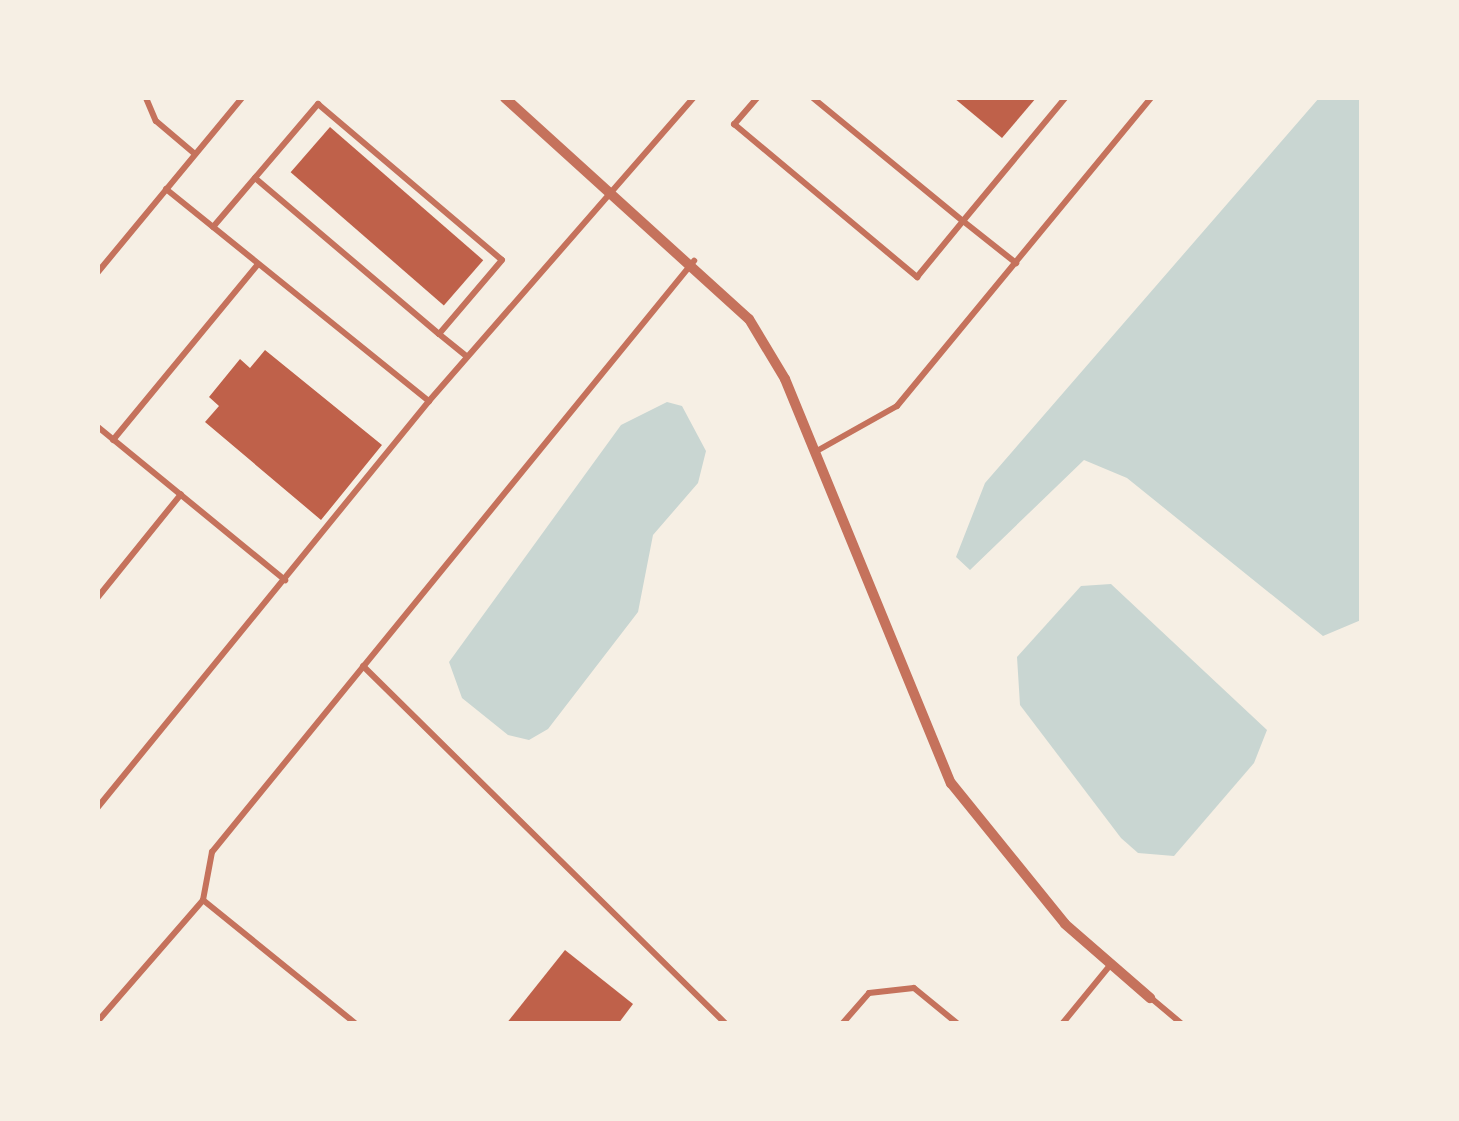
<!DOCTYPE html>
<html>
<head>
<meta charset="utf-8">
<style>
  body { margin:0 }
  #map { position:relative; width:1459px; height:1121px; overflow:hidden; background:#f6efe4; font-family:"Nunito Sans",sans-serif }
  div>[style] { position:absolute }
  .water>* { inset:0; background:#c9d6d2 }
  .building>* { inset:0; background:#bf614a; transform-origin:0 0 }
  .service>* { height:6px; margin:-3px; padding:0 3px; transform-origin:3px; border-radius:3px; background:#c5725c }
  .minor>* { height:10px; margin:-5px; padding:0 5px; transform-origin:5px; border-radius:5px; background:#c5725c }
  span { translate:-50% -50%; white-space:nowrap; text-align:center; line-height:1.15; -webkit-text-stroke:10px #f6efe4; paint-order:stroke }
  .frame { position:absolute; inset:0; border:100px solid #f6efe4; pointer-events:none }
</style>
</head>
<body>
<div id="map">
  <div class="water">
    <div style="clip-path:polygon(1319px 98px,1361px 98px,1361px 620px,1323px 636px,1127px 478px,1084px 460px,970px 570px,956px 557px,985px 483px)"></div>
    <div style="clip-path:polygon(667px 402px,682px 406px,706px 451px,698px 483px,653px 535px,638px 612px,548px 729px,529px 740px,508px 735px,462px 698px,449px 662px,621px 425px)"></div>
    <div style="clip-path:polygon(1111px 584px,1267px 730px,1254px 763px,1174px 856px,1138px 853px,1121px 838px,1020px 705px,1017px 657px,1081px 586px)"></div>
  </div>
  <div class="building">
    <div style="clip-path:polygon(954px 98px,1036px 98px,1002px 138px)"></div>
    <div style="left:330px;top:127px;width:203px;height:60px;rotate:41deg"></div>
    <div style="clip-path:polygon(265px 350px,382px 445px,321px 520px,205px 422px,219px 406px,209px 397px,240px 359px,250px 368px)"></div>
    <div style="clip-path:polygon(565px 950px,633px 1004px,618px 1024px,506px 1024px)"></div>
  </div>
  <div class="service">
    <div style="left:146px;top:98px;width:25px;rotate:67deg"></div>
    <div style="left:156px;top:121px;width:51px;rotate:40.2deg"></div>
    <div style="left:757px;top:98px;width:35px;rotate:131deg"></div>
    <div style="left:734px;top:124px;width:239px;rotate:39.9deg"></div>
    <div style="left:917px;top:277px;width:72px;rotate:-50.6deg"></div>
    <div style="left:963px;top:221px;width:68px;rotate:38.4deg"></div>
    <div style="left:813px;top:98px;width:194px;rotate:39.4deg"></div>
    <div style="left:963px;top:221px;width:160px;rotate:-50.3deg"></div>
    <div style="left:255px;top:178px;width:241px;rotate:40.3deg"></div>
    <div style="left:166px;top:189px;width:338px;rotate:38.9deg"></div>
    <div style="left:213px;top:227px;width:162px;rotate:-49.5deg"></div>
    <div style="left:318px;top:104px;width:241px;rotate:40.3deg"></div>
    <div style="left:502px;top:260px;width:97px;rotate:130.4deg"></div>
    <div style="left:439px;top:334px;width:36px;rotate:39deg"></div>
    <div style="left:98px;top:272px;width:226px;rotate:-50.4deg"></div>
    <div style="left:98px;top:427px;width:242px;rotate:39.3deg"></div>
    <div style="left:113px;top:440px;width:228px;rotate:-50.5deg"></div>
    <div style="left:815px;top:452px;width:94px;rotate:-29.3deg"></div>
    <div style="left:897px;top:406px;width:399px;rotate:-50.5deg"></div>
    <div style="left:98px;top:597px;width:132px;rotate:-51.1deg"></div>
    <div style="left:363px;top:666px;width:510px;rotate:44.6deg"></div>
    <div style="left:98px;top:807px;width:524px;rotate:-50.81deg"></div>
    <div style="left:429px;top:401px;width:402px;rotate:-48.9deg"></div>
    <div style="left:203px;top:900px;width:197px;rotate:39deg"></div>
    <div style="left:1151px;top:998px;width:40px;rotate:40deg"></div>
    <div style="left:98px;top:1021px;width:160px;rotate:-49deg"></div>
    <div style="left:203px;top:900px;width:49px;rotate:-79.4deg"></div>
    <div style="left:212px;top:852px;width:763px;rotate:-50.8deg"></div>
    <div style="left:842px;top:1024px;width:41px;rotate:-48.9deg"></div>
    <div style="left:869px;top:993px;width:45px;rotate:-6.3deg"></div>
    <div style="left:914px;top:988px;width:57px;rotate:39.3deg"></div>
    <div style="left:1062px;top:1024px;width:79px;rotate:-50.7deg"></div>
  </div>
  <div class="minor">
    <div style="left:505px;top:98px;width:329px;rotate:42.2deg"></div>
    <div style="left:749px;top:319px;width:70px;rotate:59deg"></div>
    <div style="left:785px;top:379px;width:437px;rotate:67.7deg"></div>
    <div style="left:951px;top:783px;width:181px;rotate:51deg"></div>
    <div style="left:1065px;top:924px;width:113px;rotate:41deg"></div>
  </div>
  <div class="frame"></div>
</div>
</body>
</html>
